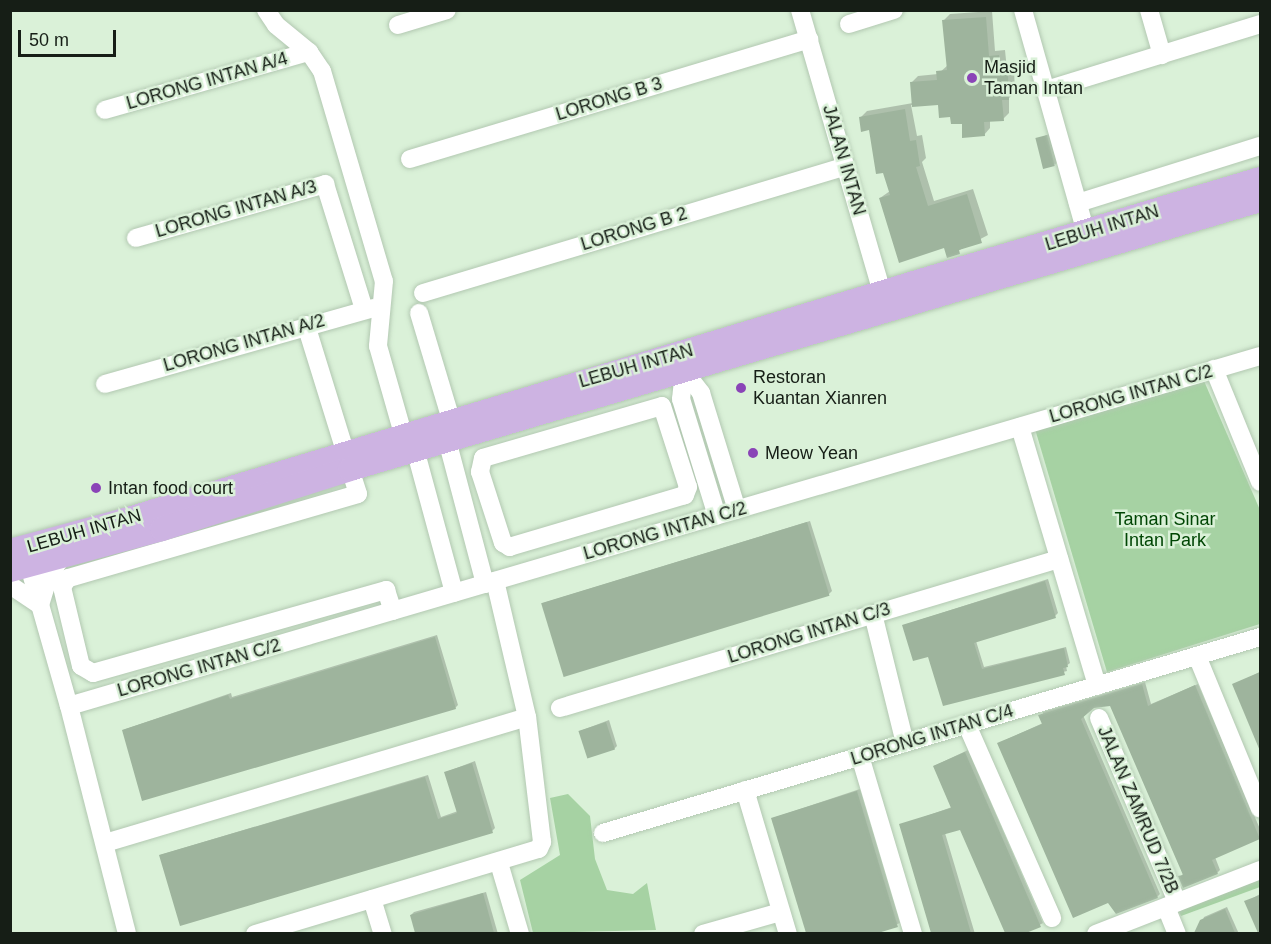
<!DOCTYPE html>
<html>
<head>
<meta charset="utf-8">
<style>
  body { margin:0 }
  #map { position:relative; width:1271px; height:944px; overflow:hidden; background:#daf1d8; font-family:Arial,sans-serif }
  div>[style] { position:absolute }
  .green>* { inset:0; background:#a6d2a3 }
  .shadow>* { inset:0; background:#0003 }
  .building>* { inset:0; background:#9eb49d; transform-origin:0 0 }
  .roads { filter:drop-shadow(0 0 2px #b2c8b1) drop-shadow(0 0 2px #b2c8b1) }
  .minor>* { height:18px; margin:-9px; padding:0 9px; transform-origin:9px; border-radius:9px; background:#fff }
  .major>* { height:24px; margin:-12px; padding:0 12px; transform-origin:12px; border-radius:12px; background:#cdb3e2 }
  .dots>* { width:16px; height:16px; translate:-50% -50%; box-sizing:border-box; border:3px solid #daf1d8; border-radius:50% }
  span { translate:-50% -50%; white-space:nowrap; text-align:center; line-height:1.15; -webkit-text-stroke:5px #daf1d8; paint-order:stroke }
  .poi-label { font-size:18px; color:#161e16 }
  .left { translate:0 -50%; text-align:left }
  .street-label { font-size:18px; color:#161e16 }
  .park-label { font-size:18px; color:#004604 }
  .frame { position:absolute; inset:0; border:12px solid #161e16; pointer-events:none }
  .scale { position:absolute; left:18px; top:30px; width:98px; height:27px; box-sizing:border-box; border:3px solid #161e16; border-top:0; padding-left:8px; font-size:18px; line-height:21px; white-space:nowrap; color:#161e16; -webkit-text-stroke:4px #daf1d8; paint-order:stroke }
</style>
</head>
<body>
<div id="map">
  <div class="green">
    <div style="clip-path:polygon(1204px 381px,1260px 510px,1260px 624px,1107px 672px,1035px 429px)"></div>
    <div style="clip-path:polygon(568px 794px,590px 816px,595px 859px,607px 890px,633px 894px,647px 883px,656px 930px,533px 933px,520px 880px,560px 855px,550px 798px)"></div>
    <div style="clip-path:polygon(1260px 877px,1260px 887px,1181px 916px,1178px 909px)"></div>
  </div>
  <div class="shadow">
    <div style="clip-path:polygon(992px 11px,995px 51px,1005px 50px,1007px 70px,1014px 69px,1015px 92px,1009px 98px,1009px 113px,1003px 119px,990px 120px,990px 128px,984px 135px,940px 103px,911px 105px,917px 136px,922px 135px,926px 158px,922px 162px,934px 201px,973px 189px,988px 235px,948px 256px,945px 246px,880px 198px,890px 191px,870px 129px,860px 118px,867px 111px,913px 103px,912px 82px,918px 76px,938px 74px,948px 65px,943px 21px,950px 14px)"></div>
    <div style="clip-path:polygon(1049px 134px,1057px 162px,1055px 165px,1038px 139px)"></div>
    <div style="clip-path:polygon(810px 521px,832px 591px,829px 594px,543px 603px)"></div>
    <div style="clip-path:polygon(1048px 579px,1058px 613px,1055px 616px,976px 641px,984px 667px,1066px 647px,1070px 663px,1066px 666px,1067px 671px,944px 704px,929px 655px,904px 625px)"></div>
    <div style="clip-path:polygon(437px 635px,458px 705px,455px 708px,123px 730px,231px 693px,232px 697px)"></div>
    <div style="clip-path:polygon(1260px 672px,1260px 747px,1234px 685px)"></div>
    <div style="clip-path:polygon(1145px 682px,1151px 704px,1198px 684px,1260px 829px,1260px 837px,1215px 857px,1220px 870px,1217px 873px,1180px 877px,1184px 873px,1111px 704px,1093px 707px,1083px 715px,1160px 894px,1157px 897px,999px 743px,1043px 723px,1043px 712px)"></div>
    <div style="clip-path:polygon(609px 720px,617px 746px,614px 749px,580px 731px)"></div>
    <div style="clip-path:polygon(968px 750px,1043px 923px,1023px 934px,1007px 934px,961px 828px,945px 833px,975px 934px,933px 934px,901px 825px,952px 807px,934px 766px)"></div>
    <div style="clip-path:polygon(475px 761px,495px 828px,492px 831px,160px 855px,428px 775px,441px 817px,458px 811px,446px 772px)"></div>
    <div style="clip-path:polygon(860px 789px,900px 923px,872px 934px,808px 934px,773px 818px)"></div>
    <div style="clip-path:polygon(486px 892px,498px 934px,417px 934px,411px 915px,414px 912px)"></div>
    <div style="clip-path:polygon(1260px 894px,1260px 934px,1246px 902px)"></div>
    <div style="clip-path:polygon(1227px 907px,1239px 934px,1198px 934px,1204px 917px)"></div>
  </div>
  <div class="building">
    <div style="clip-path:polygon(986px 17px,989px 56px,999px 55px,1001px 75px,1008px 75px,1009px 100px,1002px 100px,1004px 121px,984px 122px,985px 136px,962px 138px,962px 124px,951px 124px,950px 117px,939px 118px,938px 105px,912px 107px,910px 82px,937px 80px,936px 71px,947px 70px,942px 20px)"></div>
    <div style="clip-path:polygon(905px 109px,910px 141px,916px 140px,920px 166px,916px 167px,928px 206px,967px 194px,982px 243px,959px 250px,960px 254px,947px 258px,944px 248px,899px 263px,879px 198px,890px 195px,883px 173px,876px 174px,869px 130px,861px 132px,859px 117px)"></div>
    <div style="left:1047px;top:135px;width:32px;height:12px;rotate:76deg"></div>
    <div style="left:807px;top:522px;width:77px;height:278px;rotate:73deg"></div>
    <div style="clip-path:polygon(1045px 581px,1056px 618px,974px 643px,982px 669px,1064px 648px,1068px 667px,1063px 668px,1065px 675px,943px 706px,928px 657px,913px 661px,902px 625px)"></div>
    <div style="clip-path:polygon(435px 637px,456px 709px,142px 801px,122px 730px,228px 695px,230px 699px)"></div>
    <div style="clip-path:polygon(1260px 672px,1260px 751px,1232px 684px)"></div>
    <div style="clip-path:polygon(1142px 684px,1148px 706px,1195px 685px,1260px 839px,1212px 860px,1218px 874px,1183px 888px,1178px 876px,1183px 875px,1110px 706px,1094px 708px,1081px 719px,1158px 898px,1116px 914px,1108px 903px,1073px 918px,997px 743px,1042px 724px,1038px 715px)"></div>
    <div style="left:606px;top:722px;width:29px;height:29px;rotate:72deg"></div>
    <div style="clip-path:polygon(965px 752px,1041px 927px,1026px 933px,1005px 933px,960px 830px,942px 835px,971px 933px,931px 933px,899px 824px,951px 808px,933px 766px)"></div>
    <div style="clip-path:polygon(472px 763px,493px 833px,180px 926px,159px 855px,425px 777px,438px 819px,457px 813px,444px 772px)"></div>
    <div style="clip-path:polygon(857px 791px,898px 927px,878px 933px,806px 933px,771px 818px)"></div>
    <div style="clip-path:polygon(483px 893px,494px 933px,415px 933px,410px 915px)"></div>
    <div style="clip-path:polygon(1260px 895px,1260px 933px,1258px 933px,1244px 901px)"></div>
    <div style="clip-path:polygon(1225px 909px,1235px 933px,1194px 933px,1200px 920px)"></div>
  </div>
  <div class="roads">
    <div class="minor">
      <div style="left:266px;top:10px;width:18px;rotate:56deg"></div>
      <div style="left:276px;top:25px;width:43px;rotate:39.3deg"></div>
      <div style="left:309px;top:52px;width:23px;rotate:56deg"></div>
      <div style="left:322px;top:71px;width:219px;rotate:73.6deg"></div>
      <div style="left:384px;top:281px;width:65px;rotate:95.3deg"></div>
      <div style="left:378px;top:346px;width:91px;rotate:74.1deg"></div>
      <div style="left:800px;top:10px;width:305px;rotate:73.8deg"></div>
      <div style="left:1023px;top:10px;width:232px;rotate:74.2deg"></div>
      <div style="left:1149px;top:10px;width:47px;rotate:73.9deg"></div>
      <div style="left:849px;top:24px;width:47px;rotate:-17.3deg"></div>
      <div style="left:398px;top:25px;width:51px;rotate:-17deg"></div>
      <div style="left:1046px;top:90px;width:224px;rotate:-17.1deg"></div>
      <div style="left:105px;top:110px;width:212px;rotate:-15.9deg"></div>
      <div style="left:410px;top:159px;width:417px;rotate:-16.7deg"></div>
      <div style="left:1078px;top:203px;width:191px;rotate:-17.4deg"></div>
      <div style="left:136px;top:238px;width:197px;rotate:-15.9deg"></div>
      <div style="left:325px;top:184px;width:131px;rotate:72.7deg"></div>
      <div style="left:423px;top:293px;width:441px;rotate:-16.7deg"></div>
      <div style="left:419px;top:313px;width:112px;rotate:73.3deg"></div>
      <div style="left:306px;top:325px;width:132px;rotate:72.8deg"></div>
      <div style="left:680px;top:359px;width:13px;rotate:72deg"></div>
      <div style="left:684px;top:371px;width:28px;rotate:52deg"></div>
      <div style="left:701px;top:393px;width:122px;rotate:72.9deg"></div>
      <div style="left:1214px;top:369px;width:122px;rotate:67.8deg"></div>
      <div style="left:684px;top:371px;width:28px;rotate:96deg"></div>
      <div style="left:681px;top:399px;width:122px;rotate:72.9deg"></div>
      <div style="left:105px;top:384px;width:280px;rotate:-15.8deg"></div>
      <div style="left:662px;top:406px;width:85px;rotate:72.2deg"></div>
      <div style="left:688px;top:487px;width:9px;rotate:111deg"></div>
      <div style="left:685px;top:495px;width:183px;rotate:163.5deg"></div>
      <div style="left:510px;top:547px;width:8px;rotate:-150deg"></div>
      <div style="left:503px;top:543px;width:75px;rotate:-107.9deg"></div>
      <div style="left:480px;top:472px;width:14px;rotate:-78deg"></div>
      <div style="left:483px;top:458px;width:186px;rotate:-16.2deg"></div>
      <div style="left:1020px;top:427px;width:270px;rotate:73.4deg"></div>
      <div style="left:447px;top:440px;width:149px;rotate:75.2deg"></div>
      <div style="left:415px;top:449px;width:149px;rotate:74.8deg"></div>
      <div style="left:350px;top:469px;width:26px;rotate:72deg"></div>
      <div style="left:358px;top:494px;width:302px;rotate:163.8deg"></div>
      <div style="left:68px;top:578px;width:11px;rotate:124deg"></div>
      <div style="left:62px;top:587px;width:81px;rotate:76.5deg"></div>
      <div style="left:81px;top:666px;width:14px;rotate:30deg"></div>
      <div style="left:93px;top:673px;width:305px;rotate:-15.8deg"></div>
      <div style="left:386px;top:590px;width:22px;rotate:72deg"></div>
      <div style="left:25px;top:552px;width:160px;rotate:74.1deg"></div>
      <div style="left:69px;top:706px;width:235px;rotate:75.7deg"></div>
      <div style="left:10px;top:585px;width:36px;rotate:34deg"></div>
      <div style="left:40px;top:605px;width:30px;rotate:-73deg"></div>
      <div style="left:49px;top:576px;width:23px;rotate:-56deg"></div>
      <div style="left:873px;top:614px;width:133px;rotate:76.1deg"></div>
      <div style="left:1197px;top:656px;width:165px;rotate:67.6deg"></div>
      <div style="left:69px;top:706px;width:1241px;rotate:-16.38deg"></div>
      <div style="left:560px;top:708px;width:521px;rotate:-16.63deg"></div>
      <div style="left:1099px;top:718px;width:200px;rotate:67deg"></div>
      <div style="left:967px;top:725px;width:211px;rotate:66.2deg"></div>
      <div style="left:860px;top:756px;width:186px;rotate:73.4deg"></div>
      <div style="left:745px;top:790px;width:150px;rotate:73.4deg"></div>
      <div style="left:603px;top:833px;width:686px;rotate:-16.61deg"></div>
      <div style="left:105px;top:843px;width:440px;rotate:-16.6deg"></div>
      <div style="left:499px;top:863px;width:74px;rotate:73.5deg"></div>
      <div style="left:372px;top:899px;width:37px;rotate:73deg"></div>
      <div style="left:1166px;top:907px;width:29px;rotate:68deg"></div>
      <div style="left:255px;top:934px;width:296px;rotate:-16.7deg"></div>
      <div style="left:539px;top:849px;width:8px;rotate:-67deg"></div>
      <div style="left:542px;top:842px;width:126px;rotate:-96.8deg"></div>
      <div style="left:527px;top:717px;width:140px;rotate:-103.2deg"></div>
      <div style="left:703px;top:934px;width:81px;rotate:-15.8deg"></div>
      <div style="left:1096px;top:934px;width:176px;rotate:-21.3deg"></div>
    </div>
    <div class="major">
      <div style="left:10px;top:551px;width:119px;rotate:-15.1deg"></div>
      <div style="left:125px;top:520px;width:1185px;rotate:-16.72deg"></div>
      <div style="left:10px;top:570px;width:157px;rotate:-15.1deg"></div>
      <div style="left:162px;top:529px;width:197px;rotate:-17.7deg"></div>
      <div style="left:350px;top:469px;width:949px;rotate:-16.47deg"></div>
    </div>
  </div>
  <div class="dots">
    <div style="left:972px;top:78px;background:#8a44b7"></div>
    <div style="left:741px;top:388px;background:#8a44b7"></div>
    <div style="left:753px;top:453px;background:#8a44b7"></div>
    <div style="left:96px;top:488px;background:#8a44b7"></div>
  </div>
  <div class="poi-label">
    <span class="left" style="left:984px;top:78px">Masjid<br>Taman Intan</span>
    <span class="left" style="left:753px;top:388px">Restoran<br>Kuantan Xianren</span>
    <span class="left" style="left:765px;top:453px">Meow Yean</span>
    <span class="left" style="left:108px;top:488px">Intan food court</span>
  </div>
  <div class="street-label">
    <span style="left:207px;top:81px;rotate:-16deg">LORONG INTAN A/4</span>
    <span style="left:609px;top:99px;rotate:-17deg">LORONG B 3</span>
    <span style="left:844px;top:160px;rotate:74deg">JALAN INTAN</span>
    <span style="left:236px;top:209px;rotate:-16deg">LORONG INTAN A/3</span>
    <span style="left:1102px;top:228px;rotate:-17deg">LEBUH INTAN</span>
    <span style="left:634px;top:229px;rotate:-17deg">LORONG B 2</span>
    <span style="left:244px;top:343px;rotate:-16deg">LORONG INTAN A/2</span>
    <span style="left:636px;top:366px;rotate:-16deg">LEBUH INTAN</span>
    <span style="left:1131px;top:394px;rotate:-16deg">LORONG INTAN C/2</span>
    <span style="left:84px;top:531px;rotate:-16deg">LEBUH INTAN</span>
    <span style="left:665px;top:531px;rotate:-16deg">LORONG INTAN C/2</span>
    <span style="left:809px;top:633px;rotate:-17deg">LORONG INTAN C/3</span>
    <span style="left:199px;top:668px;rotate:-16deg">LORONG INTAN C/2</span>
    <span style="left:932px;top:735px;rotate:-17deg">LORONG INTAN C/4</span>
    <span style="left:1138px;top:810px;rotate:67deg">JALAN ZAMRUD 7/2B</span>
  </div>
  <div class="park-label">
    <span style="left:1165px;top:530px">Taman Sinar<br>Intan Park</span>
  </div>
  <div class="frame"></div>
  <div class="scale">50 m</div>
</div>
</body>
</html>
